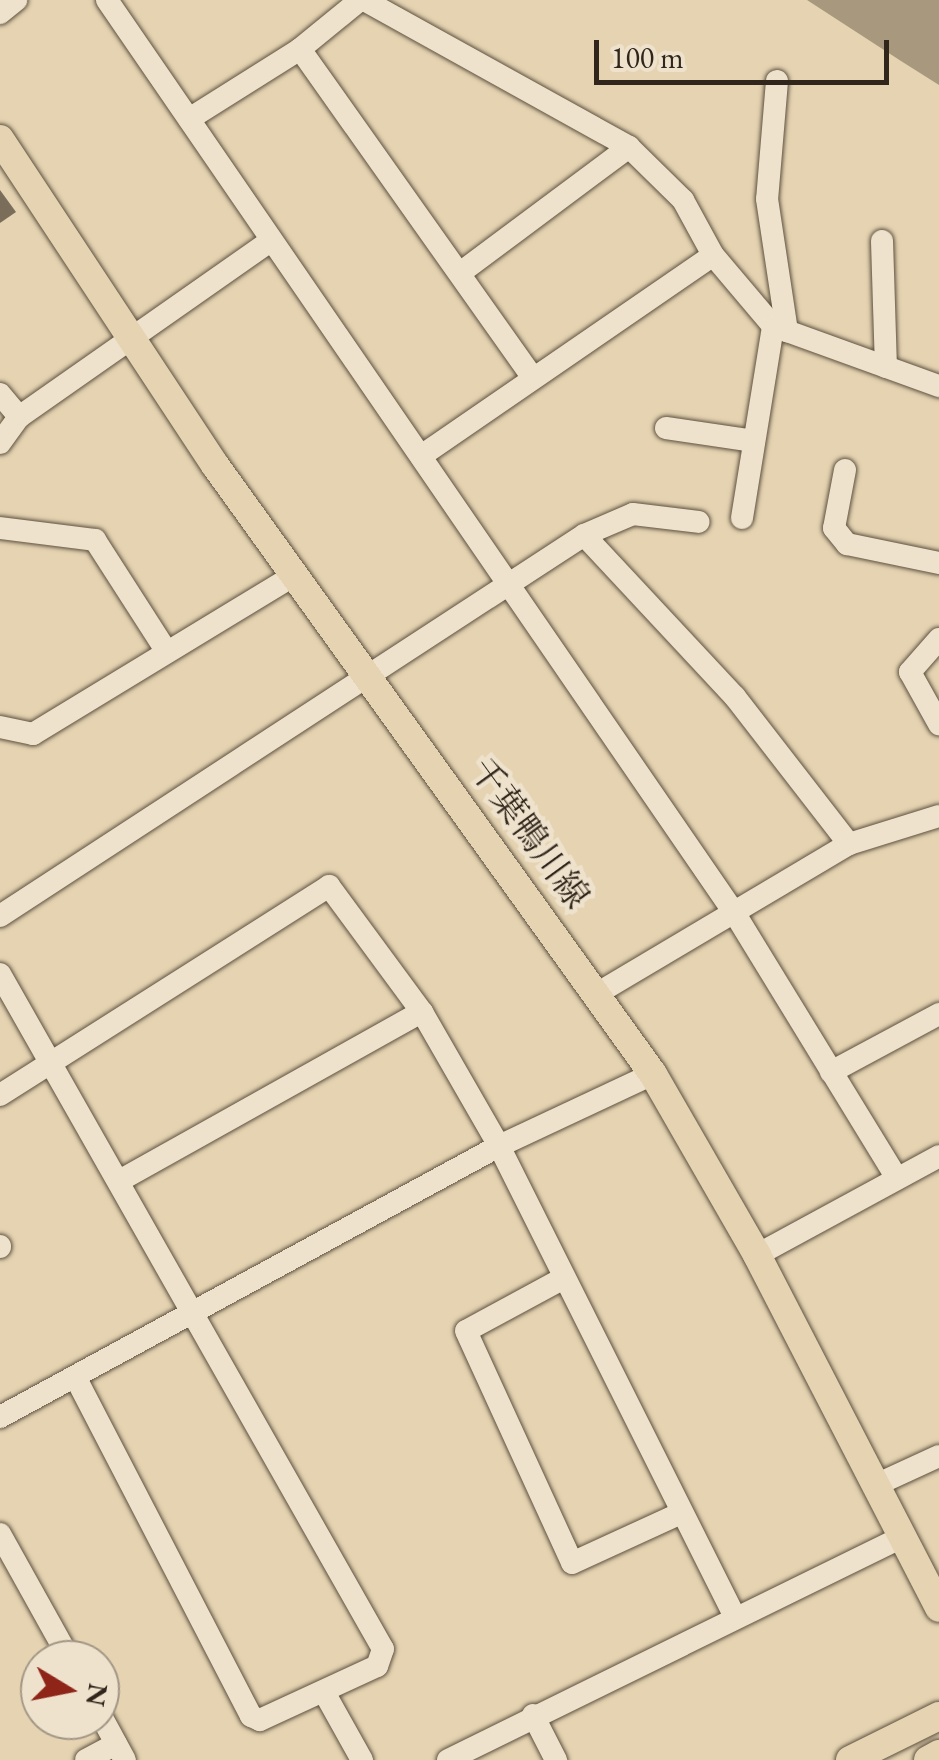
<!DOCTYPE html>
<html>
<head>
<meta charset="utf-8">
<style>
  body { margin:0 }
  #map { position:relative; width:939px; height:1760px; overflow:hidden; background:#e5d3b1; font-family:"EB Garamond","Noto Serif JP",serif }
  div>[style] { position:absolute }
  .water>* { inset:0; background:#a7987e }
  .roads { filter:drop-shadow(0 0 2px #5d5140) drop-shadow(0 0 2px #5d5140) }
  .minor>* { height:22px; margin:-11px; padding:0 11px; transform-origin:11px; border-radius:11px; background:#eee2cc }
  .major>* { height:28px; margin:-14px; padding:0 14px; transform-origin:14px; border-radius:14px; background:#e5d3b1 }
  .wall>* { inset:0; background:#7a6e5a }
  span { translate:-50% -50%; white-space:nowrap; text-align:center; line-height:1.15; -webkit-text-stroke:9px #eee2cc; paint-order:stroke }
  .street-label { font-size:35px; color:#30261b }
  .north { position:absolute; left:20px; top:1640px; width:100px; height:100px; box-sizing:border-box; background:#eee2cc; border:2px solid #a29785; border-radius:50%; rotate:100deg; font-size:28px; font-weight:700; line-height:40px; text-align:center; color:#30261b }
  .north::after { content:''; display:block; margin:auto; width:35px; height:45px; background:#8f2418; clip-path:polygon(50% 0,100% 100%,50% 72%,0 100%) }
  .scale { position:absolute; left:594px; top:40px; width:295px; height:45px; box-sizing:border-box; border:5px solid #30261b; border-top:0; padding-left:12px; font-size:30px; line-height:35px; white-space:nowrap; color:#30261b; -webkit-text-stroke:8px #eee2cc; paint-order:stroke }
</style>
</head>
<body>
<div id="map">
  <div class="water">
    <div style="clip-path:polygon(807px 0,939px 0,939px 85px,901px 61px)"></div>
  </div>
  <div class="roads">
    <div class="minor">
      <div style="left:107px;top:0;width:1109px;rotate:55.51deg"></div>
      <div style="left:735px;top:914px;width:310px;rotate:58.5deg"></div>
      <div style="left:364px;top:0;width:303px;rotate:29deg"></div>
      <div style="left:629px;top:147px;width:76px;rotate:44.5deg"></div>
      <div style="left:683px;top:200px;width:63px;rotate:61.4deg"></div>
      <div style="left:713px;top:255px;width:93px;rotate:49.8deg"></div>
      <div style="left:773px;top:326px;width:177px;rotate:19.9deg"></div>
      <div style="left:0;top:13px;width:21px;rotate:-39deg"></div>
      <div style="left:300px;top:49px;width:400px;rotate:54.7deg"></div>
      <div style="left:777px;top:81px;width:118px;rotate:94.8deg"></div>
      <div style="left:767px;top:199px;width:134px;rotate:81.4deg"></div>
      <div style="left:189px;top:119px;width:131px;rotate:-32.2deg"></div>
      <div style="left:300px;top:49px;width:77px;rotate:-39.2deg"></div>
      <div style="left:882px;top:241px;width:126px;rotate:88.2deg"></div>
      <div style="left:460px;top:273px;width:211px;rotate:-36.7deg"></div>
      <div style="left:0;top:394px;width:30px;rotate:50deg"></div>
      <div style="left:666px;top:428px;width:89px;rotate:8.4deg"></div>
      <div style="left:0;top:443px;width:32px;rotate:-54deg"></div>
      <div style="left:19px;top:417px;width:305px;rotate:-35deg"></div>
      <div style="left:421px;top:456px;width:354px;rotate:-34.5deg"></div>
      <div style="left:845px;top:470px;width:59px;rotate:100.7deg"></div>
      <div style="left:834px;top:528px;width:21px;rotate:51deg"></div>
      <div style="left:847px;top:544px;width:94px;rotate:11.7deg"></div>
      <div style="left:742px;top:518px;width:194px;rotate:-80.8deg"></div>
      <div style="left:0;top:528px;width:96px;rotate:7.2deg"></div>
      <div style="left:95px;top:540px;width:130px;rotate:57.3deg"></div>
      <div style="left:584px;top:535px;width:221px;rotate:47deg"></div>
      <div style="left:735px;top:697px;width:186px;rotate:52.2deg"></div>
      <div style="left:939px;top:639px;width:44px;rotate:131.3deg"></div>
      <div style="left:910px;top:672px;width:60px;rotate:60.9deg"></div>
      <div style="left:0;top:727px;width:34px;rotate:12deg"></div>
      <div style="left:33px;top:734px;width:306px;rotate:-31.3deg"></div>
      <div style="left:0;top:916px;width:697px;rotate:-33.12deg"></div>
      <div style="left:584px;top:535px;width:53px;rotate:-23.2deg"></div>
      <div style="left:633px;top:514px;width:66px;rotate:6.9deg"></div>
      <div style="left:0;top:974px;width:776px;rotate:60.43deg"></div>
      <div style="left:383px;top:1649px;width:18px;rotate:109deg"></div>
      <div style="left:377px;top:1666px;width:129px;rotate:155.2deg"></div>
      <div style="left:260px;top:1720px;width:10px;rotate:-156deg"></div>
      <div style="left:251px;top:1716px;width:381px;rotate:-117.4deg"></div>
      <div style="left:598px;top:993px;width:292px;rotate:-30.7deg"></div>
      <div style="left:849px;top:844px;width:94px;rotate:-17.3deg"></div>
      <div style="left:831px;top:1072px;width:123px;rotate:-28.2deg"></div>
      <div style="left:0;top:1095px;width:390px;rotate:-32.4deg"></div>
      <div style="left:329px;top:886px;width:157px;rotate:53.6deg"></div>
      <div style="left:422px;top:1012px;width:155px;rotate:60.1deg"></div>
      <div style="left:499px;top:1146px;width:525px;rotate:63.39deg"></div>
      <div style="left:119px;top:1181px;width:347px;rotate:-29.2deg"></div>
      <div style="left:0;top:1246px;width:1px;rotate:90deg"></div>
      <div style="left:757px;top:1255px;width:207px;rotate:-28.5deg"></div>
      <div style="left:562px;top:1279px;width:109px;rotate:151.6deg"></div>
      <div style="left:466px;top:1331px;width:255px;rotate:65.4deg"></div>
      <div style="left:572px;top:1563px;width:120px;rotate:-24.6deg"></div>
      <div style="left:0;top:1417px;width:568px;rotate:-28.51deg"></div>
      <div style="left:499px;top:1146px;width:170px;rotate:-25.1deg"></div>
      <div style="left:876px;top:1485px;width:69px;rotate:-24.7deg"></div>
      <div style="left:0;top:1534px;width:144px;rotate:60.9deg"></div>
      <div style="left:324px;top:1692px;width:78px;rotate:60.8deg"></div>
      <div style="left:100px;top:1714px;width:52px;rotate:61.5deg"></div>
      <div style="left:533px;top:1715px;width:51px;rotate:62.9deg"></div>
      <div style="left:86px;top:1760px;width:34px;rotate:-28deg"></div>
      <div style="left:448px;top:1760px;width:508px;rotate:-26.16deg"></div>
    </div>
    <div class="major">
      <div style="left:0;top:139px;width:391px;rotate:56.6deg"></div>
      <div style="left:215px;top:465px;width:750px;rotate:54.28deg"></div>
      <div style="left:653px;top:1074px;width:209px;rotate:60.1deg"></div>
      <div style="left:757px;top:1255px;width:397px;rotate:62.7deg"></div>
      <div style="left:850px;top:1760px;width:99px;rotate:-26.3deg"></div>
      <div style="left:928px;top:1760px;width:13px;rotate:-29deg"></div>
    </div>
  </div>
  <div class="wall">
    <div style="clip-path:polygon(0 190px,16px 212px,0 223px)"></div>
  </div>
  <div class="street-label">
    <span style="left:530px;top:833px;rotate:54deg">千葉鴨川線</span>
  </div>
  <div class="north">N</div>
  <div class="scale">100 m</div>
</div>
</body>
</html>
